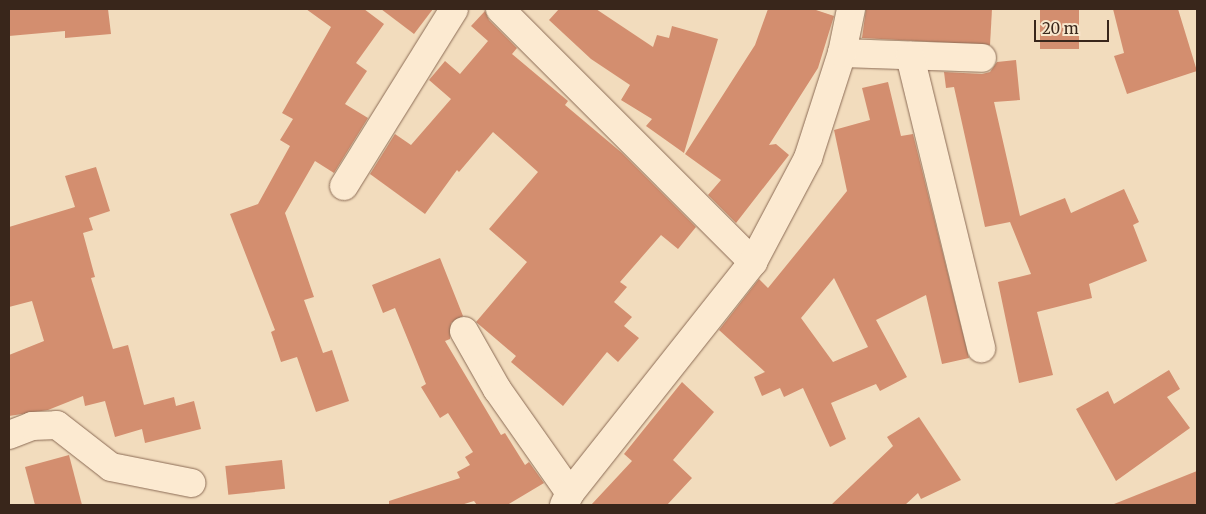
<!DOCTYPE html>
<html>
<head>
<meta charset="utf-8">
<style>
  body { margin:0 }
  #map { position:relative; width:1206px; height:514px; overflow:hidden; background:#f2dcbd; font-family:Merriweather,serif }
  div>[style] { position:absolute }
  .building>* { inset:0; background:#d38e6f; transform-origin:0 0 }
  .roads { filter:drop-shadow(0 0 1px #8b6b55) drop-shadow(0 0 1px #8b6b55) }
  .street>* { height:28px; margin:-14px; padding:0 14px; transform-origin:14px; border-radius:14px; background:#fcead1 }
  span { translate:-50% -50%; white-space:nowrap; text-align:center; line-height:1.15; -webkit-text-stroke:4.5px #f8e7cd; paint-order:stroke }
  .frame { position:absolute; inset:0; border:10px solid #39261b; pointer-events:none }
  .scale { position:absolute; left:1034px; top:20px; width:75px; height:22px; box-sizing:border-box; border:2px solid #39261b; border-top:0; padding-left:6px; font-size:15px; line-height:18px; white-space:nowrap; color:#39261b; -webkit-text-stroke:4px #f8e7cd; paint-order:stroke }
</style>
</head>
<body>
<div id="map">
  <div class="building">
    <div style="clip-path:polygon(9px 9px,108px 9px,111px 34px,65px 38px,65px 31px,9px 36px)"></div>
    <div style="clip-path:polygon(306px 9px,364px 9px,384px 24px,356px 63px,367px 71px,345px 104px,368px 118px,334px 173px,315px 161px,285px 213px,314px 297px,304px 300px,323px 353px,332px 350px,349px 401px,316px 412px,297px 357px,281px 362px,271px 332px,275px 330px,230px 214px,258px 204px,290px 146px,280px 140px,293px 119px,282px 113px,331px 27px)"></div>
    <div style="clip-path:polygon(381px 9px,433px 9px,414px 34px)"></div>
    <div style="clip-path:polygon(559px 9px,596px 9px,653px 47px,657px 35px,669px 38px,672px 26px,718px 39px,684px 153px,646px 126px,652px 119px,621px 100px,630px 85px,591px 59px,549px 20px)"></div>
    <div style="clip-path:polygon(768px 9px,813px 9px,834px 16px,818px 68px,769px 145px,776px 144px,789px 155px,736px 223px,708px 195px,721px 180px,685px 154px,755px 45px)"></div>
    <div style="clip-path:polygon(866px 9px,992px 9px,990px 45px,862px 38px)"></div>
    <div style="left:1040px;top:9px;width:39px;height:40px"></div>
    <div style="clip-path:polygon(1113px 9px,1178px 9px,1197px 71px,1127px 94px,1114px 56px,1124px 53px)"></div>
    <div style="clip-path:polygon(485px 11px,489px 20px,517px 48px,512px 54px,568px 101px,565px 105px,622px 153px,696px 227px,678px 249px,661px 235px,620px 282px,627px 287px,614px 302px,632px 317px,624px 326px,639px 338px,618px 362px,607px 352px,563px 406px,511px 362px,516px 356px,476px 322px,527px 262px,489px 229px,538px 172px,493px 132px,459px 172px,457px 170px,425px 214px,370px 174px,395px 134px,411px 145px,451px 99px,429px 80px,445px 61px,460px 74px,488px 41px,471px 26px)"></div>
    <div style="clip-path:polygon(1016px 60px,1020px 100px,994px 102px,1020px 216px,1065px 198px,1071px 213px,1124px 189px,1139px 222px,1133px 225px,1147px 261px,1089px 284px,1092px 298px,1037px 312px,1053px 375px,1019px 383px,998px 282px,1031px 274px,1010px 222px,985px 227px,954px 87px,946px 88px,944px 72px,982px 74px,990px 72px,997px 62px)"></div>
    <div style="clip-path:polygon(evenodd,888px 82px,901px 136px,913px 134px,969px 358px,942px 364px,926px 295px,876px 320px,907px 377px,880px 391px,876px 384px,831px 403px,846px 439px,830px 447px,803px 388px,784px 397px,780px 388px,762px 396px,754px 377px,765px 372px,719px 330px,759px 279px,768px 288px,847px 191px,834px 130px,870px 120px,862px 88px,888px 82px,834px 278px,868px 347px,833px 362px,801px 318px,834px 278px)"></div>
    <div style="clip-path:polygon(96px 167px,110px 211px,89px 218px,93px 230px,83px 233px,95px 277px,91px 278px,113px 349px,128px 345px,144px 405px,174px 397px,176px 406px,194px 401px,201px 429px,145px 443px,142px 429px,115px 437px,105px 401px,85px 406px,83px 396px,48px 410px,9px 416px,9px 355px,44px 341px,32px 301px,9px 307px,9px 227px,75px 207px,65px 176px)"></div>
    <div style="clip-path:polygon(440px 258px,463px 316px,451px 323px,450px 339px,445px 341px,501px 435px,505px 433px,525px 465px,529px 462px,544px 483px,507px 505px,477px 505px,474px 501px,461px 505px,389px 505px,389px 501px,460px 478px,457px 472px,470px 465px,465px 457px,473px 452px,448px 413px,440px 418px,421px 387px,426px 384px,395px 308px,383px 313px,372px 285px)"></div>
    <div style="clip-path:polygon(1169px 370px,1180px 389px,1167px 397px,1190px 428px,1116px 481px,1076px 409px,1108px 391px,1114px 404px)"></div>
    <div style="clip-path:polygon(682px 382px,714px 412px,673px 460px,692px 478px,667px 505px,591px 505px,632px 461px,624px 454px)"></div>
    <div style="clip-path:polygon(919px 417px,961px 480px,921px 499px,918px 493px,905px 505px,831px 505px,893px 446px,887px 437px)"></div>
    <div style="clip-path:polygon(69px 455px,82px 505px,35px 505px,25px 467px)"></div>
    <div style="left:282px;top:460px;width:29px;height:57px;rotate:84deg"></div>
    <div style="clip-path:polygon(1197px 471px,1197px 505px,1114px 505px,1114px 504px)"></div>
  </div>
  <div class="roads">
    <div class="street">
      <div style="left:500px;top:9px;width:358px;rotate:45deg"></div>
      <div style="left:842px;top:53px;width:140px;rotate:2deg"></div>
      <div style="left:910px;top:56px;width:301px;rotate:76.3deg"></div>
      <div style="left:344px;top:186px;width:208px;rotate:-58.1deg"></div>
      <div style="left:464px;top:331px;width:67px;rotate:60.4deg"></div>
      <div style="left:497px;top:389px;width:127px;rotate:54.9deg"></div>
      <div style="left:9px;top:435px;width:25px;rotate:-21deg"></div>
      <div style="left:32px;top:426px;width:25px;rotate:-2deg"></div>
      <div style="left:57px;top:425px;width:68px;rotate:37.9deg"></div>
      <div style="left:111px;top:467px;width:82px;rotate:11.3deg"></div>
      <div style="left:564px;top:505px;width:13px;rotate:-63deg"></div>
      <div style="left:570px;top:493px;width:295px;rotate:-51.6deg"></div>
      <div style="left:753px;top:262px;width:118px;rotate:-62.1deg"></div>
      <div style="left:808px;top:158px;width:110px;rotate:-72.1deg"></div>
      <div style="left:842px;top:53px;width:45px;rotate:-78.4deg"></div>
    </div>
  </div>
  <div class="frame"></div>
  <div class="scale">20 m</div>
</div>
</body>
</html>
